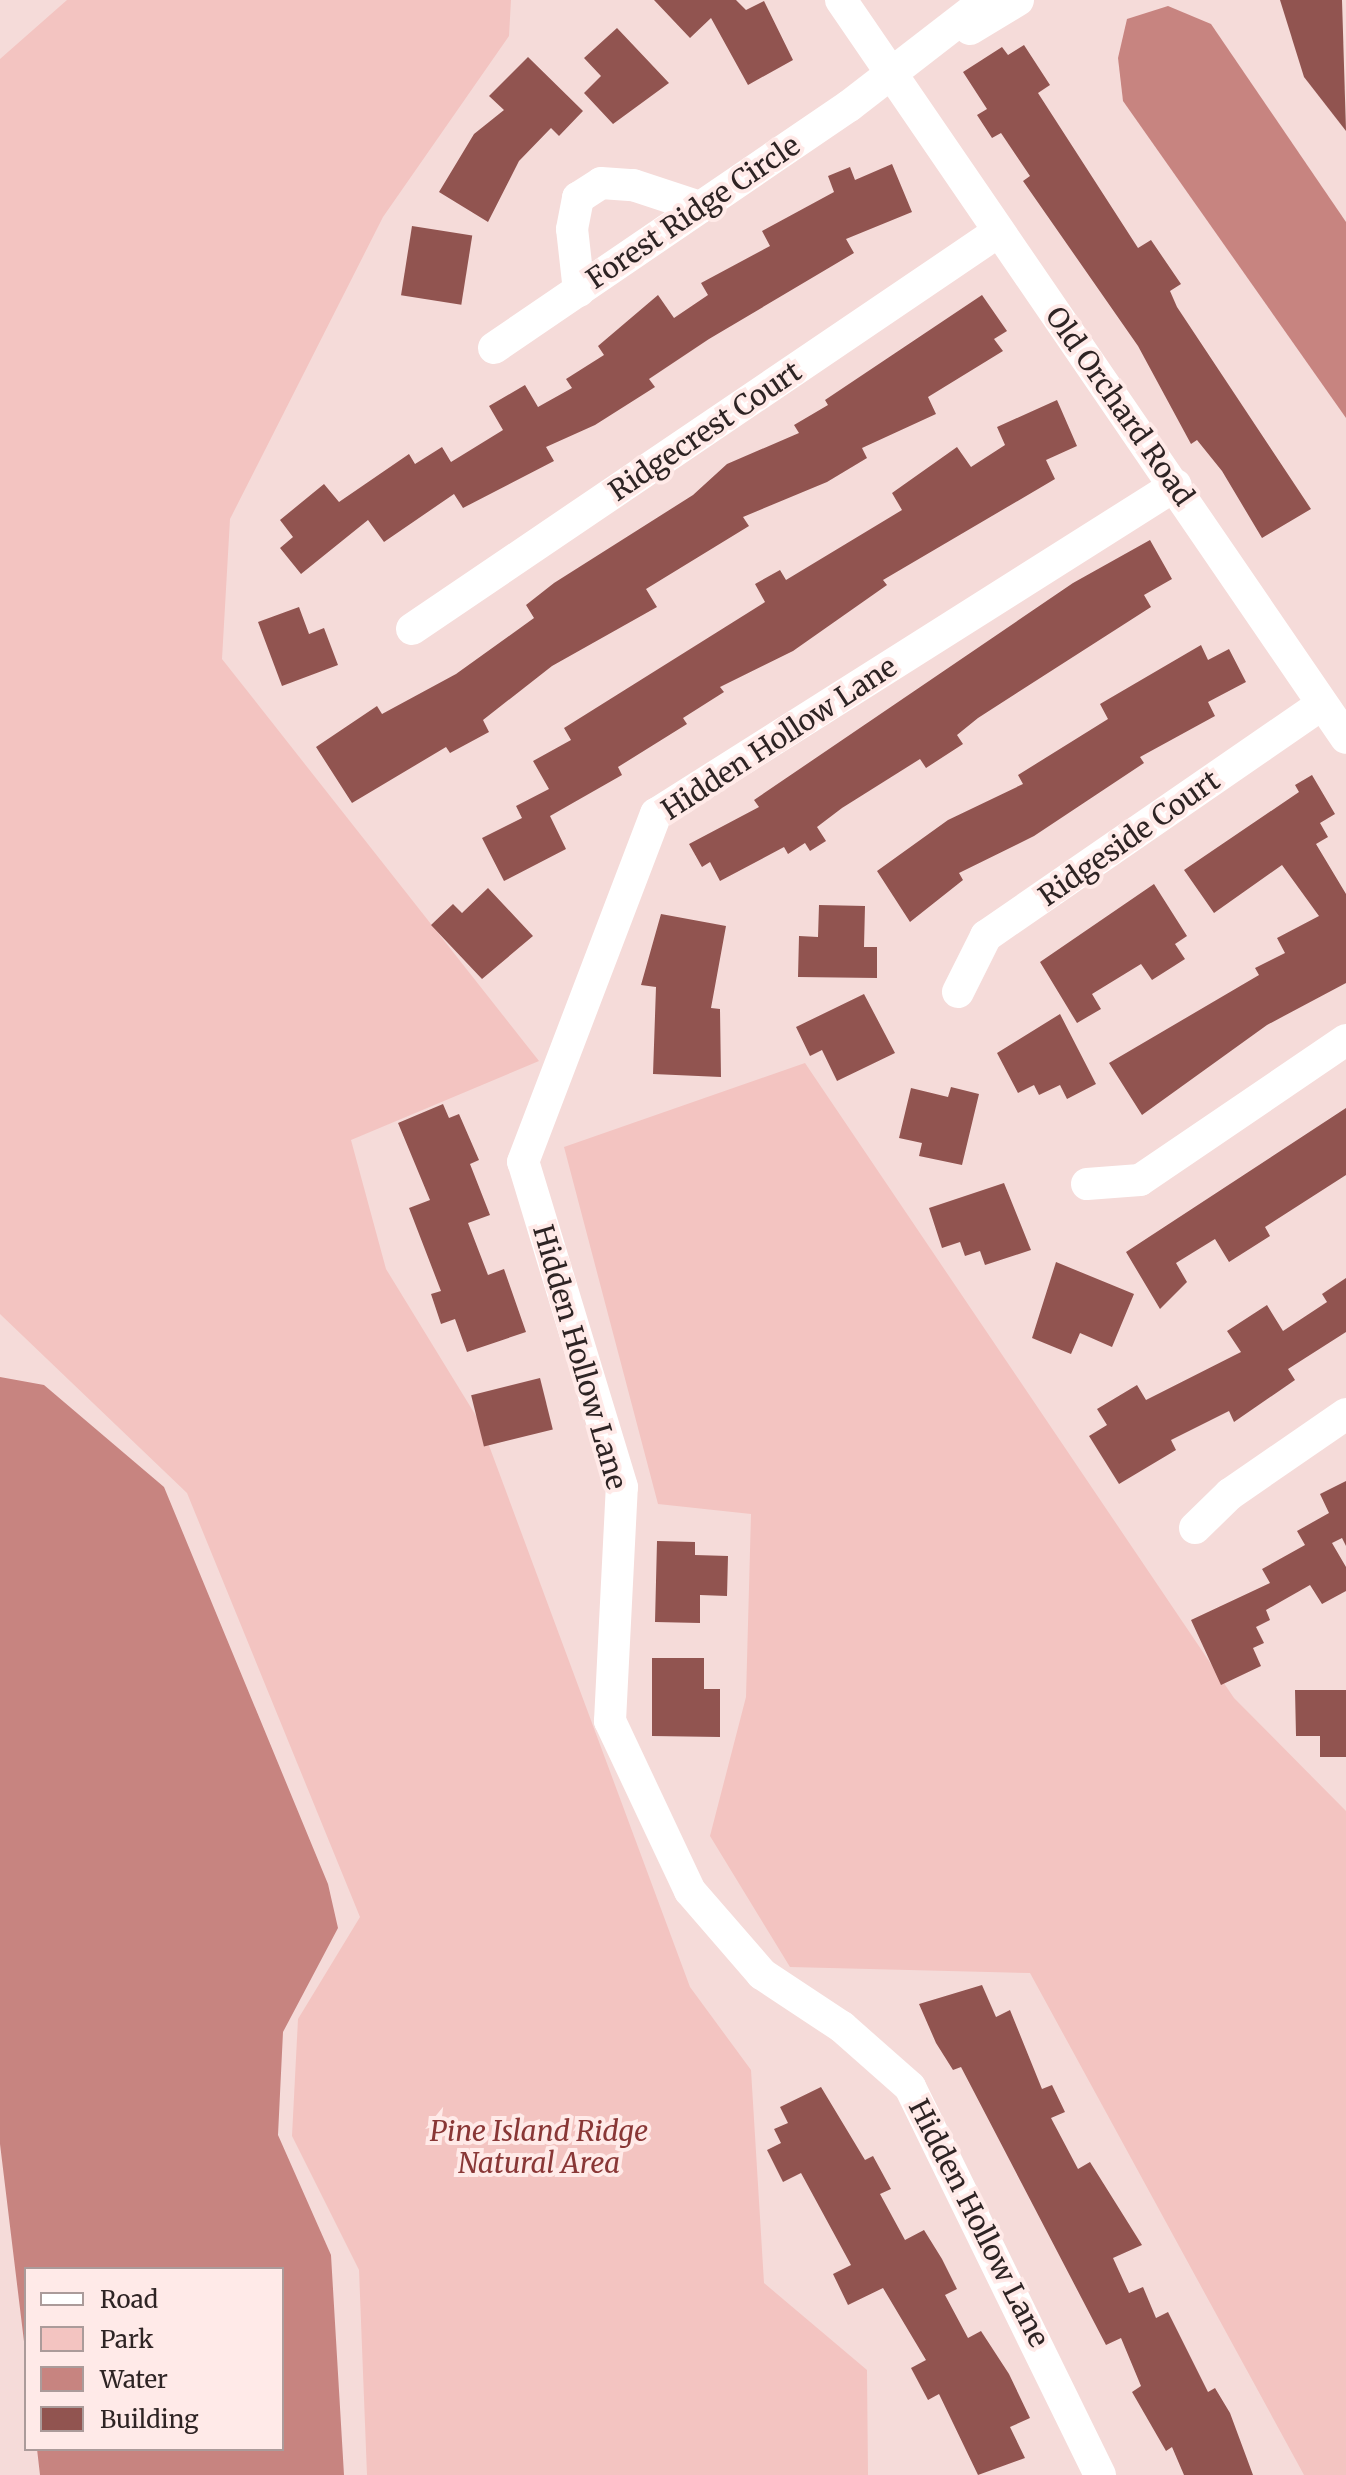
<!DOCTYPE html>
<html>
<head>
<meta charset="utf-8">
<style>
  body { margin:0 }
  #map { position:relative; width:1346px; height:2475px; overflow:hidden; background:#f5dbd9; font-family:Merriweather,serif }
  div>[style] { position:absolute }
  .green>* { inset:0; background:#f3c4c1 }
  .water>* { inset:0; background:#c78480 }
  .building>* { inset:0; background:#915450; transform-origin:0 0 }
  .minor>* { height:32px; margin:-16px; padding:0 16px; transform-origin:16px; border-radius:16px; background:#fff }
  span { translate:-50% -50%; white-space:nowrap; text-align:center; line-height:1.15; -webkit-text-stroke:8px #ffeae8; paint-order:stroke }
  .street-label { font-size:28px; color:#2e2424 }
  .park-label { font-size:28px; color:#893736; font-style:italic }
  .legend { position:absolute; left:24px; top:2267px; width:260px; height:184px; box-sizing:border-box; background:#ffeae8; border:2px solid #ab9b9a; margin:0; padding:10px 14px; list-style:none; font-size:24px; color:#2e2424 }
  .legend li { display:flex; align-items:center; gap:16px; height:40px }
  .legend b { width:40px; border:2px solid #ab9b9a }
</style>
</head>
<body>
<div id="map">
  <div class="green">
    <div style="clip-path:polygon(67px 0,511px 0,509px 36px,383px 217px,230px 519px,222px 659px,539px 1061px,351px 1140px,386px 1269px,481px 1424px,690px 1987px,751px 2070px,764px 2283px,867px 2370px,868px 2475px,367px 2475px,359px 2270px,292px 2136px,298px 2019px,360px 1917px,187px 1493px,0 1314px,0 59px)"></div>
    <div style="clip-path:polygon(805px 1063px,1234px 1698px,1346px 1811px,1346px 2475px,1304px 2475px,1030px 1973px,790px 1967px,710px 1836px,746px 1697px,751px 1514px,658px 1504px,564px 1147px)"></div>
  </div>
  <div class="water">
    <div style="clip-path:polygon(1168px 6px,1211px 24px,1346px 222px,1346px 418px,1123px 101px,1118px 58px,1127px 19px)"></div>
    <div style="clip-path:polygon(0 1377px,44px 1385px,164px 1487px,328px 1884px,338px 1928px,283px 2032px,278px 2135px,331px 2255px,344px 2475px,40px 2475px,37px 2449px,282px 2449px,282px 2269px,26px 2269px,26px 2358px,0 2144px)"></div>
  </div>
  <div class="building">
    <div style="clip-path:polygon(654px 0,736px 0,746px 10px,764px 1px,793px 60px,748px 85px,711px 18px,690px 38px)"></div>
    <div style="clip-path:polygon(1280px 0,1342px 0,1346px 131px,1304px 77px)"></div>
    <div style="clip-path:polygon(617px 28px,669px 83px,613px 124px,584px 93px,601px 76px,584px 58px)"></div>
    <div style="clip-path:polygon(1024px 45px,1050px 85px,1038px 93px,1138px 248px,1151px 240px,1181px 284px,1170px 291px,1177px 307px,1311px 509px,1262px 538px,1222px 471px,1197px 440px,1191px 444px,1138px 346px,1023px 181px,1030px 176px,1001px 133px,992px 138px,977px 115px,987px 109px,963px 72px,1002px 47px,1008px 55px)"></div>
    <div style="clip-path:polygon(528px 57px,583px 111px,559px 136px,551px 128px,519px 161px,488px 222px,439px 192px,474px 134px,504px 110px,489px 96px)"></div>
    <div style="clip-path:polygon(892px 164px,912px 212px,846px 239px,854px 253px,709px 339px,649px 379px,655px 387px,595px 425px,546px 447px,554px 461px,463px 508px,454px 494px,384px 542px,368px 520px,301px 574px,280px 548px,293px 537px,280px 520px,324px 484px,339px 502px,409px 454px,415px 464px,442px 447px,451px 462px,503px 430px,489px 406px,525px 385px,538px 407px,572px 388px,566px 379px,604px 355px,598px 346px,658px 295px,674px 318px,708px 295px,701px 283px,770px 246px,762px 231px,834px 192px,828px 176px,850px 167px,855px 180px)"></div>
    <div style="left:412px;top:226px;width:61px;height:70px;rotate:9deg"></div>
    <div style="clip-path:polygon(982px 295px,1007px 331px,994px 339px,1003px 351px,928px 397px,936px 414px,862px 448px,867px 458px,827px 482px,743px 517px,749px 526px,646px 589px,657px 607px,552px 666px,483px 720px,489px 732px,450px 753px,446px 747px,352px 803px,316px 747px,377px 706px,382px 714px,456px 674px,534px 618px,526px 605px,554px 583px,693px 495px,727px 464px,799px 433px,794px 425px,828px 405px,825px 400px)"></div>
    <div style="clip-path:polygon(1057px 400px,1077px 446px,1046px 460px,1055px 479px,883px 580px,887px 585px,793px 651px,720px 687px,724px 692px,683px 718px,687px 724px,618px 767px,622px 775px,550px 816px,566px 849px,504px 881px,482px 838px,522px 818px,516px 806px,549px 789px,533px 761px,571px 740px,564px 728px,765px 602px,755px 584px,780px 570px,786px 580px,902px 510px,892px 493px,957px 447px,971px 467px,1005px 445px,997px 427px)"></div>
    <div style="clip-path:polygon(1150px 540px,1172px 579px,1144px 595px,1151px 607px,978px 718px,957px 735px,963px 744px,926px 768px,920px 759px,842px 808px,817px 827px,826px 841px,810px 851px,805px 843px,788px 854px,784px 847px,720px 881px,710px 862px,702px 867px,689px 844px,759px 807px,754px 800px,1073px 583px)"></div>
    <div style="clip-path:polygon(299px 607px,309px 634px,324px 628px,338px 665px,282px 686px,258px 622px)"></div>
    <div style="clip-path:polygon(1201px 645px,1208px 660px,1229px 649px,1246px 682px,1208px 702px,1215px 716px,1140px 757px,1144px 763px,1034px 836px,959px 873px,963px 880px,910px 922px,877px 871px,948px 820px,1023px 784px,1018px 775px,1108px 719px,1100px 704px)"></div>
    <div style="clip-path:polygon(1312px 775px,1335px 814px,1320px 823px,1328px 837px,1316px 844px,1346px 894px,1346px 983px,1267px 1025px,1142px 1115px,1109px 1063px,1259px 975px,1255px 968px,1285px 953px,1277px 938px,1319px 916px,1282px 865px,1214px 913px,1184px 870px,1299px 792px,1295px 785px)"></div>
    <div style="clip-path:polygon(1154px 884px,1187px 936px,1175px 944px,1185px 959px,1152px 980px,1141px 964px,1092px 994px,1101px 1009px,1077px 1023px,1040px 962px)"></div>
    <div style="clip-path:polygon(488px 888px,533px 936px,482px 979px,431px 925px,453px 904px,462px 913px)"></div>
    <div style="clip-path:polygon(819px 905px,865px 906px,864px 947px,877px 947px,877px 978px,798px 977px,799px 936px,818px 937px)"></div>
    <div style="clip-path:polygon(661px 914px,726px 926px,711px 1008px,720px 1009px,721px 1077px,653px 1074px,656px 987px,641px 985px)"></div>
    <div style="clip-path:polygon(864px 994px,895px 1053px,837px 1081px,822px 1050px,810px 1056px,796px 1027px)"></div>
    <div style="clip-path:polygon(1060px 1014px,1096px 1084px,1067px 1099px,1060px 1085px,1039px 1095px,1034px 1085px,1018px 1093px,997px 1053px)"></div>
    <div style="clip-path:polygon(951px 1087px,979px 1094px,962px 1165px,919px 1156px,922px 1143px,899px 1138px,911px 1088px,948px 1097px)"></div>
    <div style="clip-path:polygon(443px 1104px,449px 1118px,459px 1114px,479px 1160px,470px 1164px,490px 1215px,468px 1223px,488px 1275px,504px 1269px,526px 1332px,467px 1352px,455px 1319px,441px 1324px,431px 1294px,441px 1291px,409px 1208px,430px 1200px,398px 1123px)"></div>
    <div style="clip-path:polygon(1346px 1108px,1346px 1175px,1265px 1227px,1270px 1236px,1229px 1262px,1215px 1239px,1176px 1263px,1187px 1282px,1160px 1309px,1126px 1252px)"></div>
    <div style="clip-path:polygon(1004px 1183px,1031px 1250px,985px 1265px,980px 1251px,965px 1256px,960px 1242px,942px 1248px,929px 1208px)"></div>
    <div style="clip-path:polygon(1056px 1262px,1134px 1294px,1112px 1347px,1080px 1333px,1071px 1354px,1032px 1338px)"></div>
    <div style="clip-path:polygon(1346px 1278px,1346px 1332px,1288px 1369px,1295px 1380px,1234px 1422px,1229px 1411px,1171px 1440px,1176px 1450px,1119px 1484px,1089px 1436px,1107px 1425px,1097px 1409px,1137px 1385px,1146px 1400px,1241px 1352px,1227px 1331px,1267px 1305px,1283px 1331px,1327px 1302px,1322px 1294px)"></div>
    <div style="left:540px;top:1378px;width:53px;height:71px;rotate:76deg"></div>
    <div style="clip-path:polygon(1346px 1481px,1346px 1546px,1342px 1538px,1332px 1543px,1346px 1567px,1346px 1591px,1322px 1604px,1310px 1585px,1266px 1610px,1270px 1620px,1256px 1627px,1264px 1643px,1253px 1648px,1261px 1666px,1221px 1685px,1191px 1620px,1270px 1583px,1262px 1569px,1305px 1545px,1297px 1531px,1329px 1513px,1320px 1494px)"></div>
    <div style="clip-path:polygon(657px 1541px,695px 1542px,695px 1555px,728px 1556px,727px 1596px,700px 1595px,700px 1623px,655px 1622px)"></div>
    <div style="clip-path:polygon(652px 1658px,704px 1658px,704px 1689px,720px 1689px,720px 1737px,652px 1736px)"></div>
    <div style="clip-path:polygon(1295px 1690px,1346px 1690px,1346px 1757px,1320px 1757px,1320px 1736px,1296px 1736px)"></div>
    <div style="clip-path:polygon(982px 1985px,996px 2017px,1010px 2010px,1042px 2089px,1052px 2085px,1065px 2112px,1051px 2118px,1078px 2169px,1090px 2162px,1142px 2245px,1113px 2258px,1129px 2293px,1143px 2287px,1156px 2318px,1168px 2312px,1208px 2392px,1215px 2388px,1230px 2413px,1253px 2475px,1184px 2475px,1172px 2447px,1166px 2451px,1132px 2392px,1141px 2386px,1121px 2338px,1106px 2345px,961px 2067px,953px 2070px,936px 2043px,919px 2004px)"></div>
    <div style="clip-path:polygon(821px 2087px,865px 2160px,873px 2156px,891px 2189px,880px 2194px,905px 2240px,924px 2230px,942px 2259px,957px 2289px,945px 2295px,968px 2338px,981px 2331px,1009px 2374px,1030px 2418px,1010px 2427px,1025px 2458px,978px 2475px,939px 2394px,928px 2400px,911px 2368px,926px 2360px,883px 2288px,848px 2305px,833px 2274px,851px 2265px,801px 2173px,783px 2182px,767px 2150px,781px 2143px,774px 2129px,788px 2123px,780px 2107px)"></div>
  </div>
  <div class="minor">
    <div style="left:841px;top:0;width:894px;rotate:55.62deg"></div>
    <div style="left:970px;top:29px;width:56px;rotate:-31.1deg"></div>
    <div style="left:579px;top:291px;width:62px;rotate:-96.4deg"></div>
    <div style="left:572px;top:229px;width:32px;rotate:-79deg"></div>
    <div style="left:578px;top:198px;width:27px;rotate:-33deg"></div>
    <div style="left:601px;top:183px;width:32px;rotate:4deg"></div>
    <div style="left:633px;top:185px;width:71px;rotate:18.2deg"></div>
    <div style="left:494px;top:348px;width:430px;rotate:-34.3deg"></div>
    <div style="left:849px;top:106px;width:173px;rotate:-37.7deg"></div>
    <div style="left:412px;top:629px;width:708px;rotate:-34.12deg"></div>
    <div style="left:958px;top:992px;width:63px;rotate:-63.4deg"></div>
    <div style="left:986px;top:936px;width:408px;rotate:-34.6deg"></div>
    <div style="left:1087px;top:1184px;width:53px;rotate:-4.3deg"></div>
    <div style="left:1140px;top:1180px;width:249px;rotate:-34.2deg"></div>
    <div style="left:1195px;top:1528px;width:49px;rotate:-44.2deg"></div>
    <div style="left:1230px;top:1494px;width:141px;rotate:-34.6deg"></div>
    <div style="left:1100px;top:2475px;width:432px;rotate:-116.1deg"></div>
    <div style="left:910px;top:2087px;width:91px;rotate:-138.6deg"></div>
    <div style="left:842px;top:2027px;width:96px;rotate:-146.5deg"></div>
    <div style="left:762px;top:1974px;width:110px;rotate:-130.9deg"></div>
    <div style="left:690px;top:1891px;width:188px;rotate:-115.2deg"></div>
    <div style="left:610px;top:1721px;width:234px;rotate:-87.1deg"></div>
    <div style="left:622px;top:1487px;width:340px;rotate:-106.9deg"></div>
    <div style="left:523px;top:1162px;width:373px;rotate:-69.1deg"></div>
    <div style="left:656px;top:814px;width:615px;rotate:-32.32deg"></div>
  </div>
  <div class="street-label">
    <span style="left:693px;top:212px;rotate:-34deg">Forest Ridge Circle</span>
    <span style="left:1120px;top:406px;rotate:55deg">Old Orchard Road</span>
    <span style="left:705px;top:431px;rotate:-34deg">Ridgecrest Court</span>
    <span style="left:779px;top:738px;rotate:-33deg">Hidden Hollow Lane</span>
    <span style="left:1129px;top:838px;rotate:-35deg">Ridgeside Court</span>
    <span style="left:580px;top:1357px;rotate:74deg">Hidden Hollow Lane</span>
    <span style="left:979px;top:2223px;rotate:63deg">Hidden Hollow Lane</span>
  </div>
  <div class="park-label">
    <span style="left:539px;top:2147px">Pine Island Ridge<br>Natural Area</span>
  </div>
  <ul class="legend">
  <li><b style="height:10px;background:#fff"></b>Road</li>
  <li><b style="height:22px;background:#f3c4c1"></b>Park</li>
  <li><b style="height:22px;background:#c78480"></b>Water</li>
  <li><b style="height:22px;background:#915450"></b>Building</li>
  </ul>
</div>
</body>
</html>
